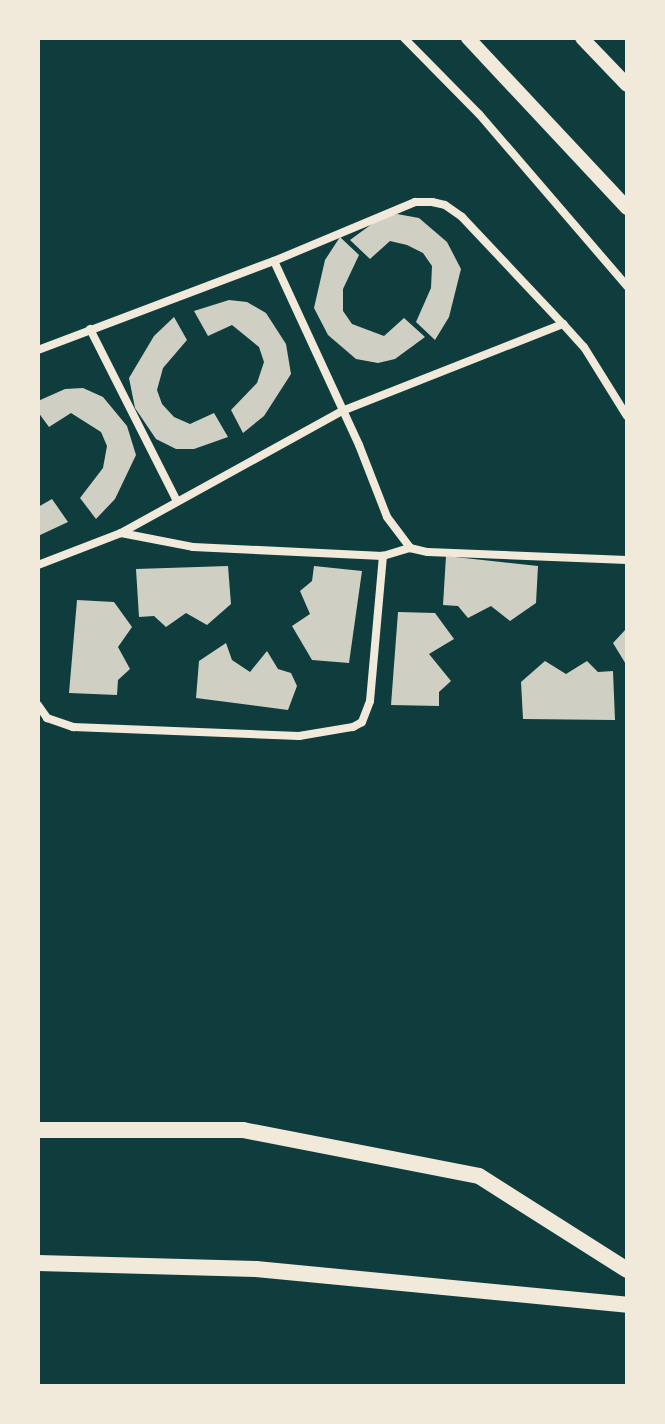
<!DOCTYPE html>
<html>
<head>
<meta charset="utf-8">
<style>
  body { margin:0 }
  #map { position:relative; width:665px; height:1424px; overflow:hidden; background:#0f3d3e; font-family:Cabin,sans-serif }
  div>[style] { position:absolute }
  .building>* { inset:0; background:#cfcfc3 }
  .minor>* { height:8px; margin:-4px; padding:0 4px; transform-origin:4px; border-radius:4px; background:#f1e9da }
  .tertiary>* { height:14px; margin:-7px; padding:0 7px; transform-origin:7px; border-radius:7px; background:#f1e9da }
  .secondary>* { height:16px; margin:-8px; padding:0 8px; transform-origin:8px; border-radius:8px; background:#f1e9da }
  span { translate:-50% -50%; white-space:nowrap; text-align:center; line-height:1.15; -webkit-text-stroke:8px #f1e9da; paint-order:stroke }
  .frame { position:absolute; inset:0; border:40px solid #f1e9da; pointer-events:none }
</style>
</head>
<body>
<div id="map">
  <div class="building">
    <div style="clip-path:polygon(397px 214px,419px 218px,447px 242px,461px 269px,449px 317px,435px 340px,416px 322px,431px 288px,432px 266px,423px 253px,407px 245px,390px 241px,370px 259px,350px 240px,380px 218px)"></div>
    <div style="clip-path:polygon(340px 237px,359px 255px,343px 289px,343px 311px,352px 324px,384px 336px,404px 318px,425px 337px,395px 359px,378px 363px,356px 359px,328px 335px,314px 308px,325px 260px)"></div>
    <div style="clip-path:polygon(229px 300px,247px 302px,266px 313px,286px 344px,291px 374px,264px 416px,243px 433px,231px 410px,257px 383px,264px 362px,259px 347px,232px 325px,208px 336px,194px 311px)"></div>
    <div style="clip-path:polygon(174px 317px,187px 340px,163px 368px,157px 390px,162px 404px,174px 417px,190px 424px,214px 413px,228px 437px,194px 449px,176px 449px,156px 439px,135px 408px,129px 378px,154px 336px)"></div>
    <div style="clip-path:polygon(83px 388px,103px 397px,127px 426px,136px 455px,115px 499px,96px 519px,80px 498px,103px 468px,107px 446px,101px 432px,71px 413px,49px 427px,38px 412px,38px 401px,65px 389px)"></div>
    <div style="clip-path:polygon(52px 499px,68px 522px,38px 536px,38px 507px)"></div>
    <div style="clip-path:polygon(446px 556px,538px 566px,536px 603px,510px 621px,491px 606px,468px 618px,458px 606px,443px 605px)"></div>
    <div style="clip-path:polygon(228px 566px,231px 604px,207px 625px,186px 613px,166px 627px,154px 616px,139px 617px,136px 569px)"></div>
    <div style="clip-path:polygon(314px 566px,362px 571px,349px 663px,312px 660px,292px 626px,310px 614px,300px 591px,312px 581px)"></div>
    <div style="clip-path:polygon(77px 600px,114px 602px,132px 627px,118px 647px,130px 669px,118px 680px,117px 695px,69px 693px)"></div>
    <div style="clip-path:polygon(398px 612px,435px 613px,454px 639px,429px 654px,451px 681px,439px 692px,439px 706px,391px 705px)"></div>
    <div style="clip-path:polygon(627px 628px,627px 666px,613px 643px)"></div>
    <div style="clip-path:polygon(226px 643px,232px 660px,250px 672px,267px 651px,278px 669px,291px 673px,297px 686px,288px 710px,196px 698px,199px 661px)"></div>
    <div style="clip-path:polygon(545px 661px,566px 674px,587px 661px,598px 672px,613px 671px,615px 720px,523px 719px,521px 682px)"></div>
  </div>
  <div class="minor">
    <div style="left:404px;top:38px;width:107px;rotate:45.4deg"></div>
    <div style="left:479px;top:114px;width:227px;rotate:49.3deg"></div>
    <div style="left:274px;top:261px;width:203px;rotate:65.2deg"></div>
    <div style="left:359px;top:445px;width:77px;rotate:68.7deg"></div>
    <div style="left:387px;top:517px;width:39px;rotate:53deg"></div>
    <div style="left:410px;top:548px;width:18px;rotate:13deg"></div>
    <div style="left:428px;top:552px;width:199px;rotate:2.3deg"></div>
    <div style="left:90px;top:329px;width:193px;rotate:63.2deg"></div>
    <div style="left:38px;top:350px;width:252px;rotate:-20.7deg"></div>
    <div style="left:274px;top:261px;width:153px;rotate:-22.7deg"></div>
    <div style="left:415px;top:202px;width:17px"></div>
    <div style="left:432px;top:202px;width:13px;rotate:13deg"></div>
    <div style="left:445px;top:205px;width:21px;rotate:35deg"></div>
    <div style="left:462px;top:217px;width:147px;rotate:46.7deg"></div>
    <div style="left:563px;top:324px;width:31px;rotate:48deg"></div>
    <div style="left:584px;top:347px;width:81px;rotate:58.1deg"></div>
    <div style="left:121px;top:533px;width:73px;rotate:11deg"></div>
    <div style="left:193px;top:547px;width:190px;rotate:2.7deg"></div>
    <div style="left:383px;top:556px;width:28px;rotate:-17deg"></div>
    <div style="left:38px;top:565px;width:89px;rotate:-21.1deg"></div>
    <div style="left:121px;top:533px;width:252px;rotate:-28.9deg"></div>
    <div style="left:342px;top:411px;width:238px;rotate:-21.5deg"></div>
    <div style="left:38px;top:705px;width:16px;rotate:55deg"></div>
    <div style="left:47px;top:718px;width:28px;rotate:19deg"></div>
    <div style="left:73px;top:727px;width:226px;rotate:2.3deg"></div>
    <div style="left:299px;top:736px;width:55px;rotate:-9.5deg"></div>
    <div style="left:353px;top:727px;width:10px;rotate:-29deg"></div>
    <div style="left:362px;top:722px;width:22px;rotate:-69deg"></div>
    <div style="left:370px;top:701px;width:146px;rotate:-84.9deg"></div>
  </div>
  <div class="tertiary">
    <div style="left:468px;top:38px;width:233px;rotate:46.9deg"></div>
    <div style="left:582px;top:38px;width:65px;rotate:46.2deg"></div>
  </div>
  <div class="secondary">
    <div style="left:38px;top:1130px;width:205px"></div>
    <div style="left:243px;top:1130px;width:240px;rotate:11deg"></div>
    <div style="left:479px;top:1176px;width:175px;rotate:32.4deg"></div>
    <div style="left:38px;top:1263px;width:218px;rotate:1.6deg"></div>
    <div style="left:256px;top:1269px;width:373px;rotate:5.5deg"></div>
  </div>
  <div class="frame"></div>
</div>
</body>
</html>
